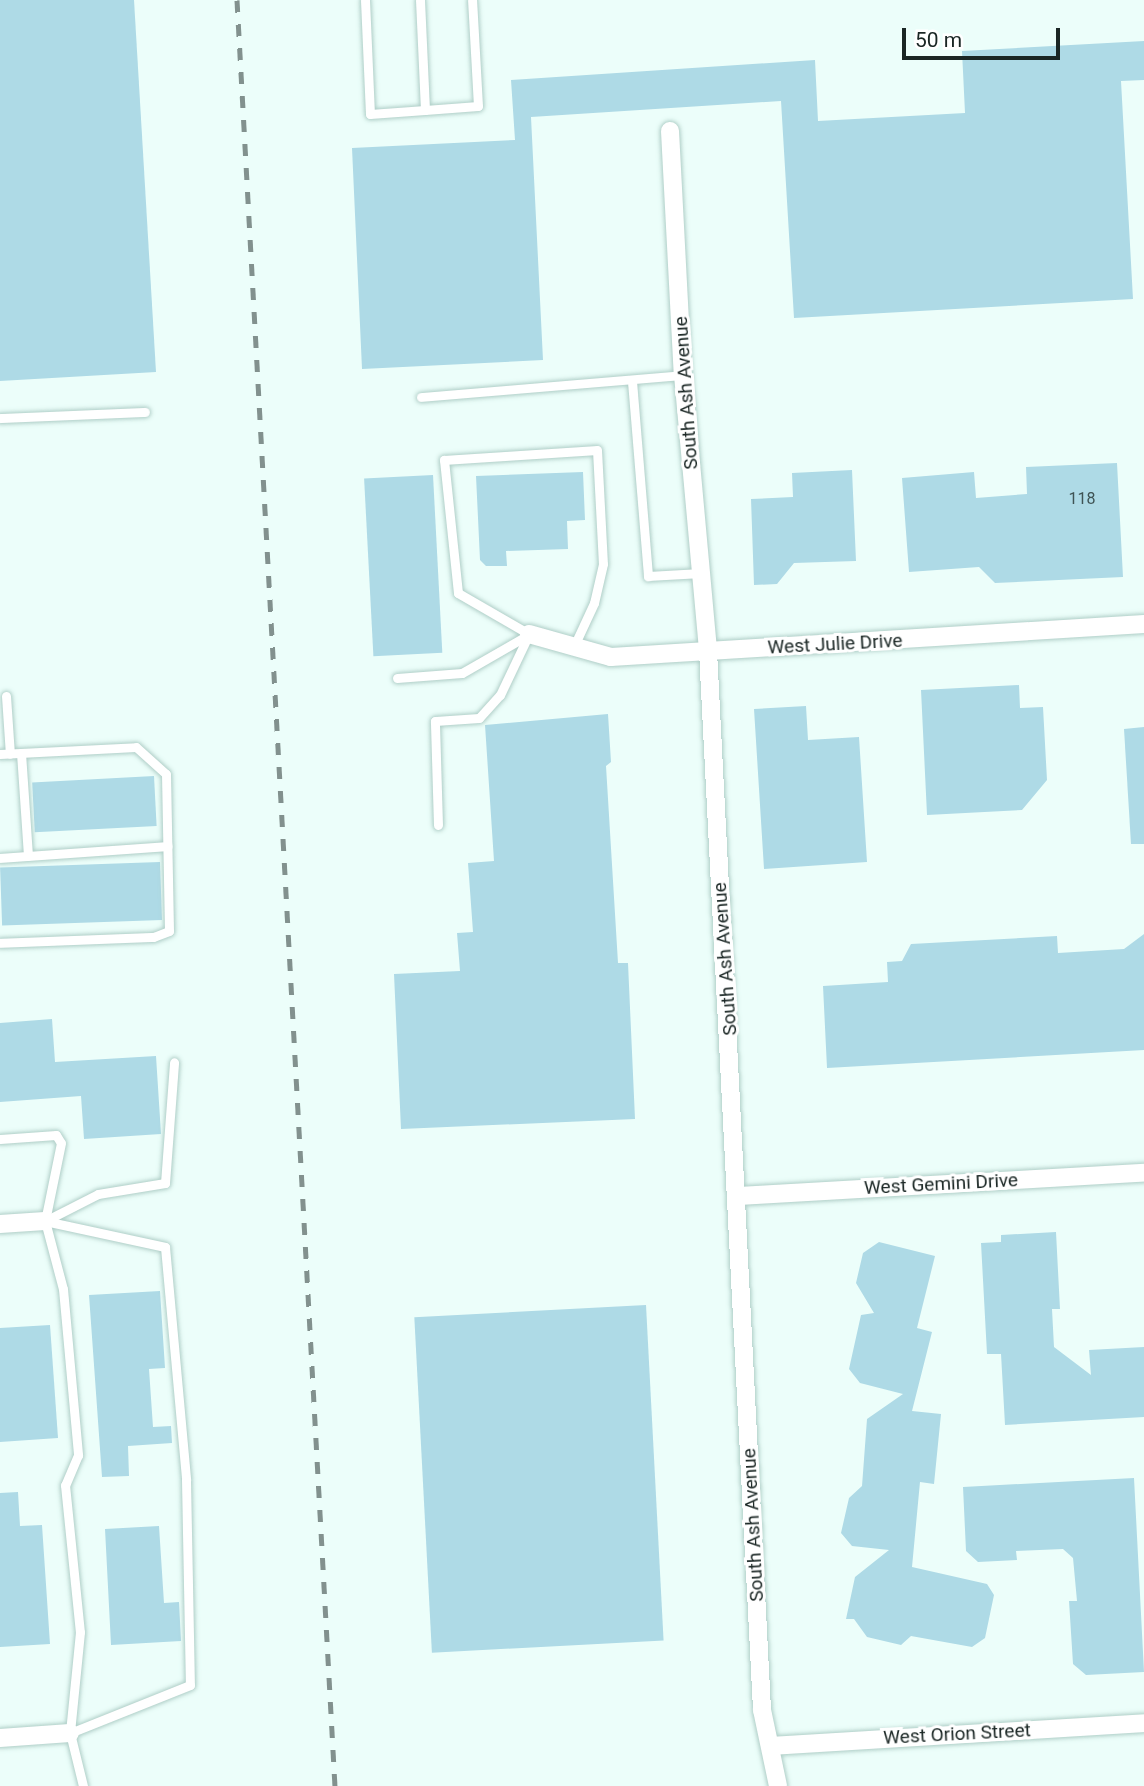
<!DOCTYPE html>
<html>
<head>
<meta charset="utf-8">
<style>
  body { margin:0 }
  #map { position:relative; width:1144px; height:1786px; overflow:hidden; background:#ecfefa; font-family:Roboto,sans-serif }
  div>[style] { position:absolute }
  .building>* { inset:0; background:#aedae6; transform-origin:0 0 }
  .roads { filter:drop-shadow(0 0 2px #afcec7) drop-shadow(0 0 2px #afcec7) }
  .lane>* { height:9px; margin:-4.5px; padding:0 4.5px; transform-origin:4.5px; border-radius:4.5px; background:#fff }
  .street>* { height:18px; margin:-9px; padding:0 9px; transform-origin:9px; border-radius:9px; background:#fff }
  .rail>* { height:5px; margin-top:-2.5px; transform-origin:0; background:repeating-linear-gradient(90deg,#82918e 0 12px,transparent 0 24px) }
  span { translate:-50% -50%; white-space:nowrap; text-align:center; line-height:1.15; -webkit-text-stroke:6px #fff; paint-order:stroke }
  .number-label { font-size:16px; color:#3f5354 }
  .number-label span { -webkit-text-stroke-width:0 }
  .street-label { font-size:19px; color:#1a2624 }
  .scale { position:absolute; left:902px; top:28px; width:158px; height:32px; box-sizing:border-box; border:4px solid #1a2624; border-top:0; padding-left:9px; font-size:21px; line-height:24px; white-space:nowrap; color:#1a2624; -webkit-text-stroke:5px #fff; paint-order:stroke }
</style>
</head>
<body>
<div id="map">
  <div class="building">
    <div style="clip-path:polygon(0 0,134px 0,156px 372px,0 381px)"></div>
    <div style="clip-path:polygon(1144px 41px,1144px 80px,1121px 81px,1133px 299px,794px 318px,781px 101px,531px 117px,543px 360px,362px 369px,352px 148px,515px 140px,511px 80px,815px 60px,818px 121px,965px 113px,962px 51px)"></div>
    <div style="clip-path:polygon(1117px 463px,1123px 577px,995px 583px,979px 567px,909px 572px,902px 478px,974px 472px,976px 498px,1027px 494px,1026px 467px)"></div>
    <div style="clip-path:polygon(852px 470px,856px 561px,794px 563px,777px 584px,754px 585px,751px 499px,793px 497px,792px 473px)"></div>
    <div style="clip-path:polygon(583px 472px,585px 520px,567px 521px,568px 549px,506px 551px,507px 566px,486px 566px,480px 560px,476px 476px)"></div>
    <div style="left:433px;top:475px;width:178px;height:69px;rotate:87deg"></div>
    <div style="clip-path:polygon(1019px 685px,1020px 708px,1043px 707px,1047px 780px,1022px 810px,927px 815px,921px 690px)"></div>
    <div style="clip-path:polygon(806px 706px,808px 740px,859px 737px,867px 862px,764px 869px,754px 709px)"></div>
    <div style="clip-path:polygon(608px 714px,611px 762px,606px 766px,618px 963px,628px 963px,635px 1119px,401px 1129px,394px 974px,460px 971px,457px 933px,473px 932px,468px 863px,494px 861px,485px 725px)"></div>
    <div style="clip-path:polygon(1144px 727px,1144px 844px,1131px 844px,1124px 729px)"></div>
    <div style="left:154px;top:776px;width:50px;height:122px;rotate:87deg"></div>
    <div style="left:160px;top:862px;width:58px;height:160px;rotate:88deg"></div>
    <div style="clip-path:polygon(1144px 934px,1144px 1050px,827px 1068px,823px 986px,888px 982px,887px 962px,902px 961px,911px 944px,1057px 936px,1058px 953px,1124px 949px)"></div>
    <div style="clip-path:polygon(52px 1019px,55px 1062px,156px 1056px,161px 1134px,84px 1139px,81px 1096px,0 1102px,0 1023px)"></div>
    <div style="clip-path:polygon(1056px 1232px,1060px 1309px,1052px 1309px,1054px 1347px,1091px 1375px,1089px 1350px,1144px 1347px,1144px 1417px,1005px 1425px,1001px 1354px,987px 1354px,981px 1243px,1001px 1242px,1001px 1235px)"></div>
    <div style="clip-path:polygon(879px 1242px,935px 1256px,917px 1328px,932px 1332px,912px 1411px,941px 1414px,934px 1484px,920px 1482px,912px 1567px,987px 1584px,994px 1595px,985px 1638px,972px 1647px,911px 1636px,901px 1645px,867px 1637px,854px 1619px,846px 1619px,855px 1577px,889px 1550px,852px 1546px,841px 1533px,849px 1498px,862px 1486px,867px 1419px,903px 1394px,860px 1383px,849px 1369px,861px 1315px,874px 1313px,856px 1283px,863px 1253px)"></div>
    <div style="clip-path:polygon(160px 1291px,165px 1368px,149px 1369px,153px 1427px,171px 1426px,172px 1443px,128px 1446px,129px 1476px,102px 1477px,89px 1295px)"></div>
    <div style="left:646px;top:1305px;width:336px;height:232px;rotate:87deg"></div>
    <div style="clip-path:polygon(50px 1325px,58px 1438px,0 1442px,0 1328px)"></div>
    <div style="clip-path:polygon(1134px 1478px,1144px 1672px,1086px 1675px,1073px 1664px,1069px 1601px,1077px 1601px,1073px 1558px,1063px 1549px,1016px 1551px,1017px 1560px,978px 1562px,966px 1551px,963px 1487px)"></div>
    <div style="clip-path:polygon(18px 1492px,20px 1526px,42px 1525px,50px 1644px,0 1647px,0 1493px)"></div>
    <div style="clip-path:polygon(159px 1526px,164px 1603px,179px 1602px,181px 1641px,111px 1645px,105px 1529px)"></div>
  </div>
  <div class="roads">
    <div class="lane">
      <div style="left:365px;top:0;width:114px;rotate:87.5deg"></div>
      <div style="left:370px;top:114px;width:55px;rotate:-4.2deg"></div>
      <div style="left:425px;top:110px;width:110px;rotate:-92.6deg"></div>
      <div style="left:425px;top:110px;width:53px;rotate:-4.3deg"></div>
      <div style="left:478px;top:106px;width:106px;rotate:-93.2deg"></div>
      <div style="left:632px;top:381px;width:196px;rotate:85.3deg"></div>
      <div style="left:648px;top:576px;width:53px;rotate:-3.2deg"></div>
      <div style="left:421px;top:397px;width:263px;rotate:-4.8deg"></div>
      <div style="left:0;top:418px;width:145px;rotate:-2.4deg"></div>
      <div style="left:529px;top:634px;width:82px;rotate:-150deg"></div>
      <div style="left:458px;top:593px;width:134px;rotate:-96deg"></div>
      <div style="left:444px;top:460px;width:153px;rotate:-3.7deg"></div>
      <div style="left:597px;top:450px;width:114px;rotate:87deg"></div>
      <div style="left:603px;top:564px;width:40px;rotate:103deg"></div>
      <div style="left:594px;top:603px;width:47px;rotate:114.9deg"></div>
      <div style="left:397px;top:678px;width:65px;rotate:-4.4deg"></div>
      <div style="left:462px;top:673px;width:76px;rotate:-29.9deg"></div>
      <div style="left:6px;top:696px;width:58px;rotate:86.1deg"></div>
      <div style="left:21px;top:753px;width:103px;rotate:86.1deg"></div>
      <div style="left:0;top:754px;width:136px;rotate:-2.9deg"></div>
      <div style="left:136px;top:747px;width:40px;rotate:42deg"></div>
      <div style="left:166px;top:774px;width:157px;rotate:88.9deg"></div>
      <div style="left:169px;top:931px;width:17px;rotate:159deg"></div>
      <div style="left:153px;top:937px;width:153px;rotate:177.8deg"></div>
      <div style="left:438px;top:825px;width:104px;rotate:-91.7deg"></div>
      <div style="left:435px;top:721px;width:44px;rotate:-3.9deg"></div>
      <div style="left:479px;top:718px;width:31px;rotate:-48deg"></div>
      <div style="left:500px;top:695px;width:68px;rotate:-64.6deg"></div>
      <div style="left:0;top:858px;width:168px;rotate:-4.1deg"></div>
      <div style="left:0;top:1139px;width:56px;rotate:-4.1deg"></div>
      <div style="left:56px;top:1135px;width:9px;rotate:58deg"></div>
      <div style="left:61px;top:1143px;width:80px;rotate:101.6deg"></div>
      <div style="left:45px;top:1221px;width:70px;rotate:75.2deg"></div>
      <div style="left:63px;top:1289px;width:167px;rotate:84.8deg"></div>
      <div style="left:78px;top:1455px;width:33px;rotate:113deg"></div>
      <div style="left:65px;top:1485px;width:148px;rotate:84.2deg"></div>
      <div style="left:80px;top:1632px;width:101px;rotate:95.7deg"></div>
      <div style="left:70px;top:1733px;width:55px;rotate:76.2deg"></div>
      <div style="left:45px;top:1221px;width:123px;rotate:12.2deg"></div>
      <div style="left:165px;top:1247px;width:234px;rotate:84.8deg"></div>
      <div style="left:186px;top:1480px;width:205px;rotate:88.9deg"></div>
      <div style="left:190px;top:1685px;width:129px;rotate:158.2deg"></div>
      <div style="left:45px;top:1221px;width:59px;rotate:-27deg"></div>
      <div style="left:98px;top:1194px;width:68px;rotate:-9.3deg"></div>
      <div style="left:165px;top:1183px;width:121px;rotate:-85.7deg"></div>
    </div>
    <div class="street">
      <div style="left:670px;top:131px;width:244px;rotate:87deg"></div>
      <div style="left:683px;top:375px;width:277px;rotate:84.8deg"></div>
      <div style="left:708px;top:651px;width:1060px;rotate:87.08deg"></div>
      <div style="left:762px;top:1710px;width:78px;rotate:78.1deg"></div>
      <div style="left:529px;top:634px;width:85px;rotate:15.7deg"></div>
      <div style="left:611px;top:657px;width:534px;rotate:-3.54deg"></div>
      <div style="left:739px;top:1196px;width:406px;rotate:-3.3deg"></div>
      <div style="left:0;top:1224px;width:45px;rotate:-3.8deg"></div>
      <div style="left:0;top:1738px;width:70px;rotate:-4.1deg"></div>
      <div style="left:771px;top:1746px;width:374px;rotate:-3.5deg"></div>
    </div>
  </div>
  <div class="rail">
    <div style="left:237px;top:0;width:1789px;rotate:86.86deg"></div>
  </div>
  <div class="number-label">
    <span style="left:1082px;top:499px">118</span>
  </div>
  <div class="street-label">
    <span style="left:686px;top:393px;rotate:-94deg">South Ash Avenue</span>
    <span style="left:835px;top:644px;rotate:-3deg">West Julie Drive</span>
    <span style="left:725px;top:959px;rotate:-94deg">South Ash Avenue</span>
    <span style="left:941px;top:1184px;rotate:-3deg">West Gemini Drive</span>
    <span style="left:753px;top:1525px;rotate:-93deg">South Ash Avenue</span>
    <span style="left:957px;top:1734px;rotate:-3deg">West Orion Street</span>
  </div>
  <div class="scale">50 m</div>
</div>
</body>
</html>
